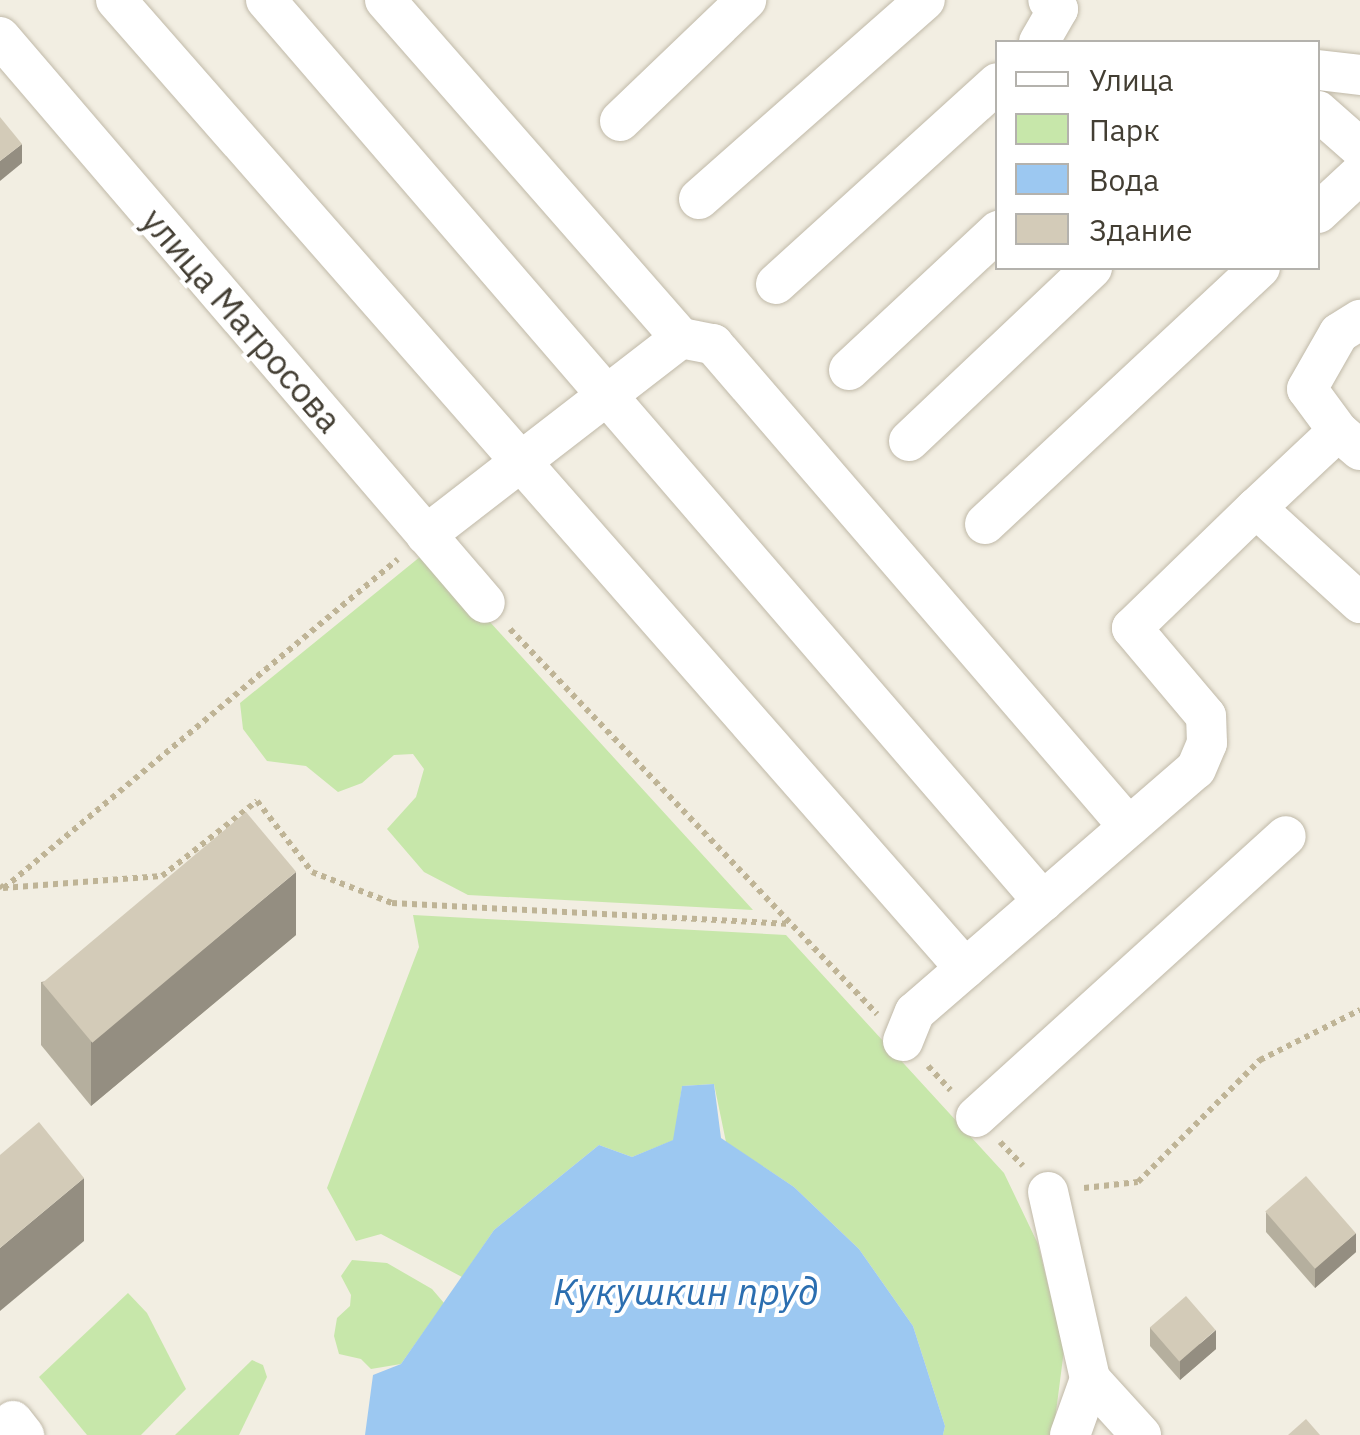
<!DOCTYPE html>
<html>
<head>
<meta charset="utf-8">
<style>
  body { margin:0 }
  #map { position:relative; width:1360px; height:1435px; overflow:hidden; background:#f2eee2; font-family:"IBM Plex Sans",sans-serif }
  div>[style] { position:absolute }
  .green>* { inset:0; background:#c7e7aa }
  .water>* { inset:0; background:#9cc8f1 }
  .path>* { height:6px; margin-top:-3px; transform-origin:0; background:repeating-linear-gradient(90deg,#bfb496 0 5px,transparent 0 10px) }
  .roads { filter:drop-shadow(0 0 2px #c0b9a8) drop-shadow(0 0 2px #c0b9a8) }
  .minor>* { height:40px; margin:-20px; padding:0 20px; transform-origin:20px; border-radius:20px; background:#fff }
  .wall>* { inset:0; background:#b5af9e }
  .shaded-wall>* { inset:0; background:#948e81 }
  .building>* { inset:0; background:#d3cbb8; transform-origin:0 0 }
  span { translate:-50% -50%; white-space:nowrap; text-align:center; line-height:1.15; -webkit-text-stroke:8px #fff; paint-order:stroke }
  .street-label { font-size:35px; color:#433e33 }
  .water-label { font-size:38px; color:#2b6eb0; font-style:italic }
  .legend { position:absolute; left:995px; top:40px; width:325px; height:230px; box-sizing:border-box; background:#fff; border:2px solid #b4b2ad; margin:0; padding:12px 18px; list-style:none; font-size:30px; color:#433e33 }
  .legend li { display:flex; align-items:center; gap:20px; height:50px }
  .legend b { width:50px; border:2px solid #b4b2ad }
</style>
</head>
<body>
<div id="map">
  <div class="green">
    <div style="clip-path:polygon(426px 552px,753px 910px,468px 895px,424px 872px,387px 829px,416px 797px,424px 769px,413px 754px,394px 755px,362px 783px,338px 792px,306px 766px,267px 761px,243px 729px,240px 703px)"></div>
    <div style="clip-path:polygon(413px 915px,786px 935px,1004px 1173px,1038px 1244px,1064px 1350px,1053px 1435px,943px 1435px,945px 1426px,913px 1326px,859px 1249px,794px 1187px,726px 1142px,714px 1084px,682px 1086px,674px 1140px,632px 1157px,599px 1145px,494px 1230px,462px 1277px,381px 1234px,356px 1241px,327px 1188px,419px 947px)"></div>
    <div style="clip-path:polygon(352px 1260px,387px 1263px,432px 1289px,444px 1303px,401px 1364px,371px 1369px,361px 1359px,339px 1354px,334px 1336px,337px 1318px,350px 1306px,351px 1295px,341px 1276px)"></div>
    <div style="clip-path:polygon(128px 1293px,147px 1313px,186px 1389px,141px 1435px,87px 1435px,39px 1377px)"></div>
    <div style="clip-path:polygon(252px 1360px,263px 1365px,267px 1377px,239px 1435px,175px 1435px)"></div>
  </div>
  <div class="water">
    <div style="clip-path:polygon(714px 1084px,721px 1138px,794px 1187px,859px 1249px,913px 1326px,945px 1426px,943px 1435px,365px 1435px,373px 1375px,401px 1364px,494px 1230px,599px 1145px,632px 1157px,673px 1140px,682px 1086px)"></div>
  </div>
  <div class="path">
    <div style="left:510px;top:629px;width:532px;rotate:46.37deg"></div>
    <div style="left:0;top:885px;width:4px;rotate:45deg"></div>
    <div style="left:3px;top:888px;width:159px;rotate:-4.3deg"></div>
    <div style="left:162px;top:876px;width:121px;rotate:-38.3deg"></div>
    <div style="left:257px;top:801px;width:90px;rotate:52.2deg"></div>
    <div style="left:312px;top:872px;width:86px;rotate:21.2deg"></div>
    <div style="left:392px;top:903px;width:399px;rotate:3deg"></div>
    <div style="left:4px;top:888px;width:513px;rotate:-39.86deg"></div>
    <div style="left:928px;top:1066px;width:33px;rotate:47deg"></div>
    <div style="left:1000px;top:1142px;width:33px;rotate:46deg"></div>
    <div style="left:1084px;top:1188px;width:54px;rotate:-6.3deg"></div>
    <div style="left:1138px;top:1182px;width:173px;rotate:-45deg"></div>
    <div style="left:1260px;top:1060px;width:112px;rotate:-26.6deg"></div>
  </div>
  <div class="roads">
    <div class="minor">
      <div style="left:116px;top:0;width:1288px;rotate:48.75deg"></div>
      <div style="left:266px;top:0;width:1190px;rotate:49.23deg"></div>
      <div style="left:385px;top:0;width:449px;rotate:48.8deg"></div>
      <div style="left:681px;top:338px;width:33px;rotate:11deg"></div>
      <div style="left:713px;top:344px;width:637px;rotate:49.26deg"></div>
      <div style="left:0;top:37px;width:745px;rotate:49.41deg"></div>
      <div style="left:1039px;top:42px;width:38px;rotate:-60deg"></div>
      <div style="left:1058px;top:9px;width:13px;rotate:-138deg"></div>
      <div style="left:1318px;top:70px;width:42px;rotate:6.8deg"></div>
      <div style="left:1318px;top:111px;width:56px;rotate:41.4deg"></div>
      <div style="left:620px;top:121px;width:175px;rotate:-43.8deg"></div>
      <div style="left:699px;top:199px;width:301px;rotate:-41.4deg"></div>
      <div style="left:1318px;top:213px;width:57px;rotate:-42.9deg"></div>
      <div style="left:776px;top:284px;width:299px;rotate:-42.2deg"></div>
      <div style="left:849px;top:370px;width:204px;rotate:-43deg"></div>
      <div style="left:1338px;top:431px;width:52px;rotate:-126.4deg"></div>
      <div style="left:1307px;top:389px;width:64px;rotate:-60.3deg"></div>
      <div style="left:1339px;top:333px;width:25px;rotate:-32deg"></div>
      <div style="left:909px;top:441px;width:252px;rotate:-43.4deg"></div>
      <div style="left:1256px;top:508px;width:112px;rotate:-43.2deg"></div>
      <div style="left:1338px;top:431px;width:29px;rotate:41deg"></div>
      <div style="left:985px;top:524px;width:376px;rotate:-43deg"></div>
      <div style="left:426px;top:535px;width:322px;rotate:-37.7deg"></div>
      <div style="left:903px;top:1041px;width:31px;rotate:-68deg"></div>
      <div style="left:915px;top:1012px;width:371px;rotate:-40.9deg"></div>
      <div style="left:1196px;top:769px;width:28px;rotate:-67deg"></div>
      <div style="left:1207px;top:743px;width:27px;rotate:-92deg"></div>
      <div style="left:1206px;top:716px;width:115px;rotate:-130.1deg"></div>
      <div style="left:1132px;top:628px;width:173px;rotate:-44.1deg"></div>
      <div style="left:1256px;top:508px;width:141px;rotate:42.4deg"></div>
      <div style="left:976px;top:1117px;width:418px;rotate:-42.2deg"></div>
      <div style="left:1048px;top:1192px;width:192px;rotate:77.3deg"></div>
      <div style="left:1090px;top:1379px;width:76px;rotate:47.7deg"></div>
      <div style="left:13px;top:1421px;width:18px;rotate:52deg"></div>
      <div style="left:1070px;top:1435px;width:59px;rotate:-70.3deg"></div>
    </div>
  </div>
  <div class="wall">
    <div style="clip-path:polygon(296px 935px,91px 1106px,41px 1045px,41px 982px)"></div>
    <div style="clip-path:polygon(1266px 1212px,1356px 1252px,1315px 1288px,1266px 1232px)"></div>
    <div style="clip-path:polygon(1150px 1327px,1216px 1349px,1180px 1380px,1150px 1346px)"></div>
  </div>
  <div class="shaded-wall">
    <div style="clip-path:polygon(22px 144px,22px 163px,0 181px,0 161px)"></div>
    <div style="clip-path:polygon(296px 872px,296px 935px,91px 1106px,91px 1042px)"></div>
    <div style="clip-path:polygon(84px 1178px,84px 1241px,0 1311px,0 1248px)"></div>
    <div style="clip-path:polygon(1356px 1233px,1356px 1252px,1315px 1288px,1315px 1268px)"></div>
    <div style="clip-path:polygon(1216px 1330px,1216px 1349px,1180px 1380px,1180px 1361px)"></div>
  </div>
  <div class="building">
    <div style="clip-path:polygon(0 117px,22px 144px,0 161px)"></div>
    <div style="left:246px;top:812px;width:78px;height:266px;rotate:50deg"></div>
    <div style="clip-path:polygon(39px 1122px,84px 1178px,0 1248px,0 1155px)"></div>
    <div style="left:1306px;top:1176px;width:76px;height:54px;rotate:49deg"></div>
    <div style="left:1186px;top:1296px;width:45px;height:48px;rotate:49deg"></div>
    <div style="clip-path:polygon(1306px 1419px,1320px 1435px,1288px 1435px)"></div>
  </div>
  <div class="street-label">
    <span style="left:242px;top:320px;rotate:49deg">улица Матросова</span>
  </div>
  <div class="water-label">
    <span style="left:686px;top:1291px">Кукушкин пруд</span>
  </div>
  <ul class="legend">
  <li><b style="height:12px;background:#fff"></b>Улица</li>
  <li><b style="height:28px;background:#c7e7aa"></b>Парк</li>
  <li><b style="height:28px;background:#9cc8f1"></b>Вода</li>
  <li><b style="height:28px;background:#d3cbb8"></b>Здание</li>
  </ul>
</div>
</body>
</html>
